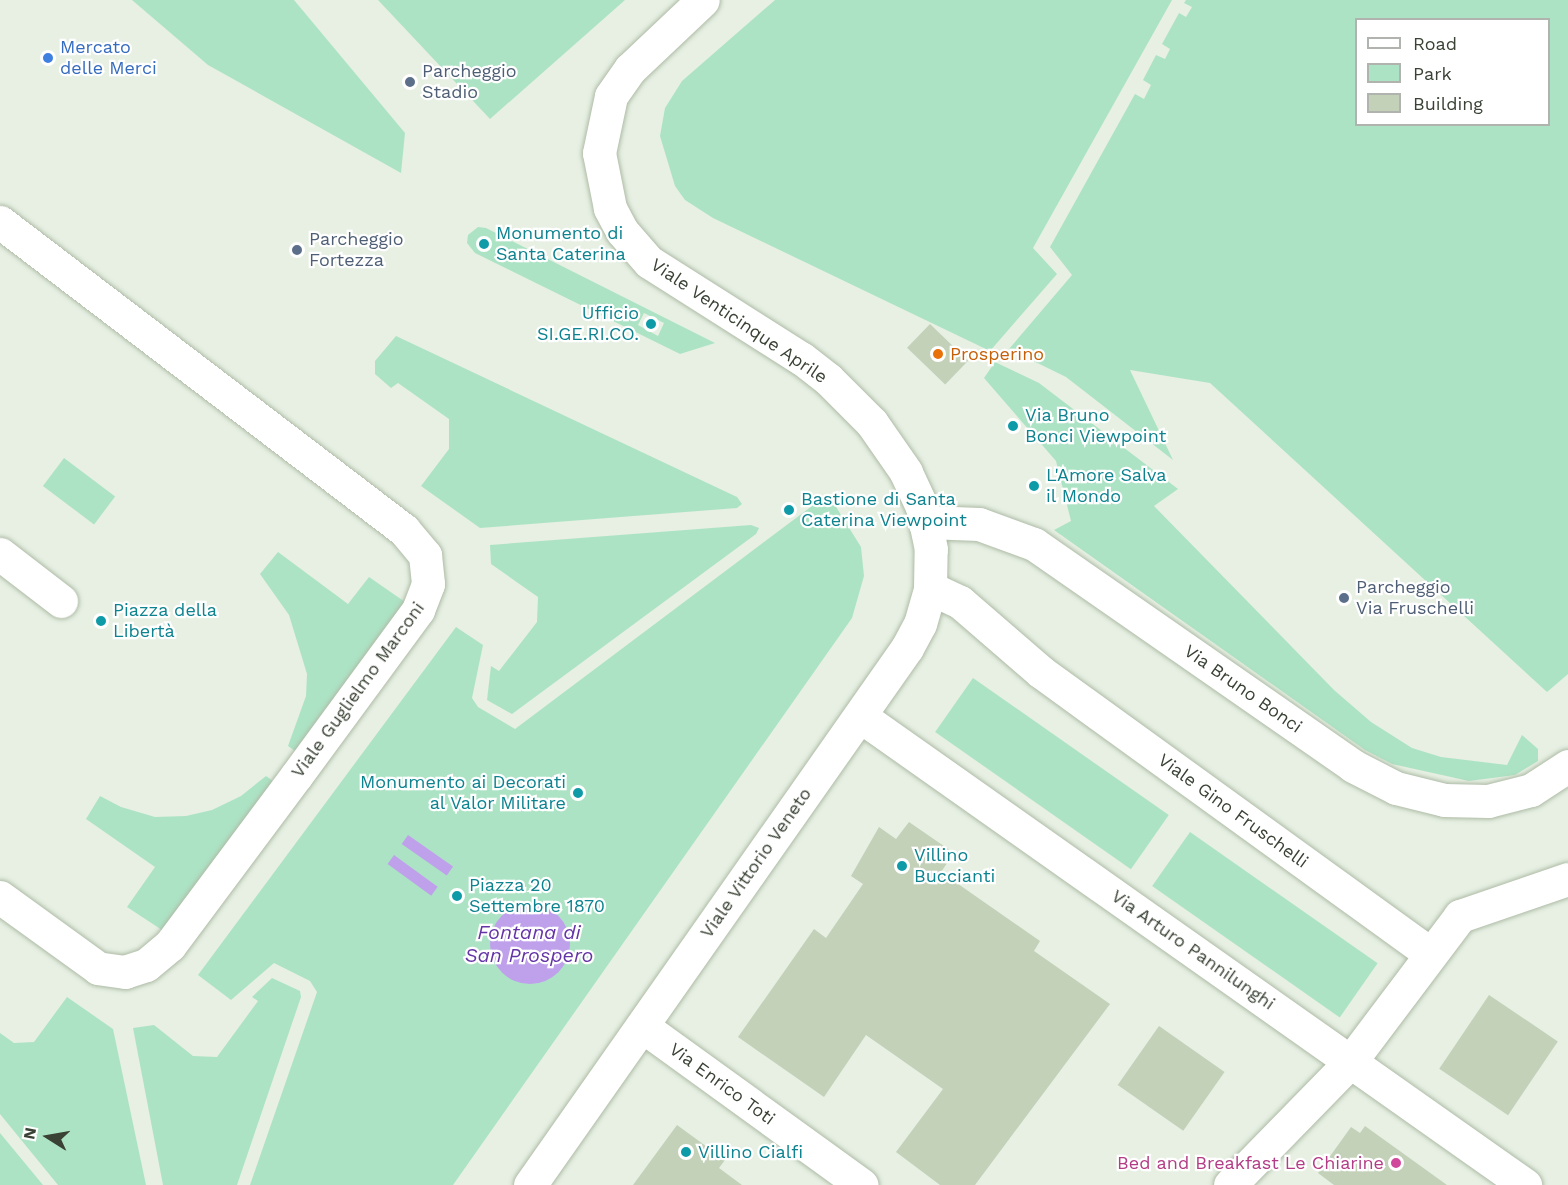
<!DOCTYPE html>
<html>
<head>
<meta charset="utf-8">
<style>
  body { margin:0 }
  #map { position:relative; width:1568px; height:1185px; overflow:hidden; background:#e7f0e3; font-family:"Work Sans",sans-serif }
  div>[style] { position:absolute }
  .green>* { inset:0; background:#ade3c5; transform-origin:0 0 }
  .water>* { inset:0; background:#bfa1eb; transform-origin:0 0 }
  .round { border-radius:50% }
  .building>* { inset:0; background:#c3d1b9; transform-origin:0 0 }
  .roads { filter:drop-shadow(0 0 2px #aebba6) drop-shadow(0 0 2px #aebba6) }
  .minor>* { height:33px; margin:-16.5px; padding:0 16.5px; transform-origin:16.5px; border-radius:16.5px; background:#fff }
  .dots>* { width:16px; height:16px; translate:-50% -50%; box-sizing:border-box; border:3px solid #fff; border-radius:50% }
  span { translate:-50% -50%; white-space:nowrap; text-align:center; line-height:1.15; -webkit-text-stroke:4.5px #fff; paint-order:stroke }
  .shop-label { font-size:18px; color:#366cbe }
  .left { translate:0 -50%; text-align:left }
  .service-label { font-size:18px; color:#4e5e75 }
  .culture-label { font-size:18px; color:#0d838f }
  .right { translate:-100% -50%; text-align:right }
  .street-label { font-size:18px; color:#394234 }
  .food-label { font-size:18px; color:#c56008 }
  .hotel-label { font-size:18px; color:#b23c85 }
  .water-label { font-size:20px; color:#6434a6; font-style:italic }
  .legend { position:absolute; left:1355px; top:18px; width:195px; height:108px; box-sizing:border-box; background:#fff; border:2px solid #b0b3ae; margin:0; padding:8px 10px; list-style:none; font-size:18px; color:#394234 }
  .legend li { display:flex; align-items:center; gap:12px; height:30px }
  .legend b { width:30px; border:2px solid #b0b3ae }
  .north { position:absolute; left:18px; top:1107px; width:60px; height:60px; -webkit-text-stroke:4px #fff; paint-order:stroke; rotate:281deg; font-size:16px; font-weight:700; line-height:24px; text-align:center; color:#394234 }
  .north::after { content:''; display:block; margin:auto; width:21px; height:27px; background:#394234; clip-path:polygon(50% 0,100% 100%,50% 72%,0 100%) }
</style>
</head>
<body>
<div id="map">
  <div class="green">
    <div style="clip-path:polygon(132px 0,294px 0,405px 133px,401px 173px,208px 65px)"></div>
    <div style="clip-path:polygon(378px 0,625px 0,490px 119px)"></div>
    <div style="clip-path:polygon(775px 0,1172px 0,1033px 248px,1057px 274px,990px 351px,713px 218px,685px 200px,675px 186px,660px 136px,665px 108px,682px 81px)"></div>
    <div style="clip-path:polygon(evenodd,1186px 0,1568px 0,1568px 674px,1547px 692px,1210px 383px,1130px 370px,1173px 460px,1066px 377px,1009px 349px,1072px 275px,1050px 247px,1135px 94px,1144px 99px,1151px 85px,1143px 80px,1156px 55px,1165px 59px,1170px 49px,1162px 44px,1179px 13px,1186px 17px,1192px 7px,1184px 3px,1186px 0,1356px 20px,1548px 20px,1548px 124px,1356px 124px,1356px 20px)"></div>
    <div style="clip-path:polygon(evenodd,478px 227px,486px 228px,715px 343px,680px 354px,475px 253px,467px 243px,468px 235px,478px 227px,644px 313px,664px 323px,658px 336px,638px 325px,644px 313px)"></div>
    <div style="clip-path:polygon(396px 336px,737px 497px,742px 504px,737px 508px,480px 528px,421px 486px,449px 449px,449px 419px,398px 383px,391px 388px,375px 374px,375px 361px)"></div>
    <div style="clip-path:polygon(995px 362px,1039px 383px,1178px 489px,1154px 506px,1334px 690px,1371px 722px,1412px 748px,1441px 757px,1507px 765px,1522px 735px,1538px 749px,1538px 761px,1515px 775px,1469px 781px,1392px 764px,1365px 750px,1054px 530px,1071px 521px,1056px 461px,984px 378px)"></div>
    <div style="left:64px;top:458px;width:64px;height:35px;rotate:37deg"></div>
    <div style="clip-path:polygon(828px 494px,861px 547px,864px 576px,852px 618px,453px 1185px,250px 1185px,317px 992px,310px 981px,274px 963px,231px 1000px,198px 975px,456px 627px,483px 645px,472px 698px,478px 707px,515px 729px)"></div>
    <div style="clip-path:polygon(751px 525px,759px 528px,756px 534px,512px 714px,487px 700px,491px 666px,499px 671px,537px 622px,538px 597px,491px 564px,490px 545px)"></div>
    <div style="clip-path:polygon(278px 552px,348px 604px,369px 577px,408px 604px,298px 753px,288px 746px,306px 696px,307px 674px,289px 615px,260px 574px)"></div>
    <div style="left:973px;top:678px;width:239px;height:66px;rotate:35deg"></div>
    <div style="clip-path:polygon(266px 776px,277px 784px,165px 932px,127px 907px,155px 867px,86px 819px,100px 796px,121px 807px,155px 817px,186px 816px,212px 810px,241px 796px)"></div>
    <div style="left:1190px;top:832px;width:229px;height:66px;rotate:35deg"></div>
    <div style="clip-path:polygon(272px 978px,300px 991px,301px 997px,237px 1185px,163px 1185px,133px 1028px,154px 1025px,193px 1056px,217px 1057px,258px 1001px,252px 997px)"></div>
    <div style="clip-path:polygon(67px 997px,113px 1029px,146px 1185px,58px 1185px,0 1114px,0 1033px,14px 1043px,34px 1042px)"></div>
    <div style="clip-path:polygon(0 1133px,43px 1185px,0 1185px)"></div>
  </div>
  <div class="water">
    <div style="left:408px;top:835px;width:55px;height:11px;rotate:35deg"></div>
    <div style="left:394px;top:855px;width:54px;height:11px;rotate:36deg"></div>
    <div class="round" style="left:490px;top:904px;width:80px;height:80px"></div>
  </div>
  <div class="building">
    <div style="left:930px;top:324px;width:53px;height:33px;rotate:44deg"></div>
    <div style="clip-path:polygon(909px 822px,954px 853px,941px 872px,1040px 941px,1034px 951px,1110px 1004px,975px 1185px,940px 1185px,896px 1152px,943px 1089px,866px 1035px,824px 1097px,738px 1037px,814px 929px,826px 938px,863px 884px,851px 876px,879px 827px,896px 839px)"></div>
    <div style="left:1489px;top:995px;width:83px;height:89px;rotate:34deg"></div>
    <div style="left:1159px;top:1026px;width:80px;height:72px;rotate:35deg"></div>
    <div style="clip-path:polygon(677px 1125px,725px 1160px,719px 1168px,742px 1185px,633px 1185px)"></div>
    <div style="clip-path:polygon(1365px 1126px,1447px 1185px,1334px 1185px,1318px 1173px,1351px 1127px,1360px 1133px)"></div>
  </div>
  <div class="roads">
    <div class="minor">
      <div style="left:0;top:222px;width:508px;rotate:37.32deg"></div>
      <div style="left:404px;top:530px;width:33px;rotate:50deg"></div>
      <div style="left:425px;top:555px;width:29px;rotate:84deg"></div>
      <div style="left:428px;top:584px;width:28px;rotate:111deg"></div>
      <div style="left:418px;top:610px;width:206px;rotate:126.3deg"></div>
      <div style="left:296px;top:776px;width:211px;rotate:126.7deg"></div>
      <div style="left:170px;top:945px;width:31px;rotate:140deg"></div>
      <div style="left:146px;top:965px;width:22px;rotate:162deg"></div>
      <div style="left:125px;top:972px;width:27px;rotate:-172deg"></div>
      <div style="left:98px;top:968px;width:121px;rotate:-144.1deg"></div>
      <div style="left:927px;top:522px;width:52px;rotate:2.2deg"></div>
      <div style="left:979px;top:524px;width:59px;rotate:20deg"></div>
      <div style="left:1034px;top:544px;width:389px;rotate:34.8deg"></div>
      <div style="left:1353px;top:766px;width:48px;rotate:27.1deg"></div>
      <div style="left:1396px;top:788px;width:49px;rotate:14deg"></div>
      <div style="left:1444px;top:800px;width:44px;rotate:1.3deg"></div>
      <div style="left:1488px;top:801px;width:44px;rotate:-14.3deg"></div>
      <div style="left:1531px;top:790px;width:44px;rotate:-33deg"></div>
      <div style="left:0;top:554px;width:77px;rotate:37.6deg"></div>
      <div style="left:930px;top:588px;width:33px;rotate:25deg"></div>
      <div style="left:960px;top:602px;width:107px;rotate:40.8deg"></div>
      <div style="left:1041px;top:672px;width:480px;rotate:35.9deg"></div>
      <div style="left:860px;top:716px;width:814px;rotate:35.19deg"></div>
      <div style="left:642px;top:1026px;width:271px;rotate:35.9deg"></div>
      <div style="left:530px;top:1185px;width:656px;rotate:-54.93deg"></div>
      <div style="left:907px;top:648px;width:27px;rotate:-62deg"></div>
      <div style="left:920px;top:624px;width:37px;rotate:-74deg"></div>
      <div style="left:930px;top:588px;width:39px;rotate:-89deg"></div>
      <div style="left:931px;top:549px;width:43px;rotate:-102.1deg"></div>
      <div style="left:922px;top:507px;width:38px;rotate:-115deg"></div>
      <div style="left:906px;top:472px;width:60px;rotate:-124.8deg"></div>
      <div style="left:872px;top:423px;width:62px;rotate:-135deg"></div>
      <div style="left:828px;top:379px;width:33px;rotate:-142deg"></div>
      <div style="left:802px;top:359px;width:181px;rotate:-147.6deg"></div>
      <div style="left:649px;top:262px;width:41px;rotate:-131.1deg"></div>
      <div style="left:622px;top:231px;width:26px;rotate:-118deg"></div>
      <div style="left:610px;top:208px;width:56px;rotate:-101.3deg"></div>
      <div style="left:599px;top:153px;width:58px;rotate:-78.1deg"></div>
      <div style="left:611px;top:96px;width:33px;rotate:-55deg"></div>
      <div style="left:630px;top:69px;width:100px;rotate:-43.4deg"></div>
      <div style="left:1230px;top:1185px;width:172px;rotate:-45.7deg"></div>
      <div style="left:1350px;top:1062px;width:183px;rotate:-53deg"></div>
      <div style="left:1460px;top:916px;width:114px;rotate:-18.9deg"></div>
    </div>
  </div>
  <div class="dots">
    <div style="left:48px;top:58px;background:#3f7fe0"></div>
    <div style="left:410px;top:82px;background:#5c6f8a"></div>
    <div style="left:484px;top:244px;background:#0f9aa8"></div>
    <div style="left:297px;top:250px;background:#5c6f8a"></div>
    <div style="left:651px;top:324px;background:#0f9aa8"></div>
    <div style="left:938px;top:354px;background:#e8710a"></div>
    <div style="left:1013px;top:426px;background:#0f9aa8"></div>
    <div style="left:1034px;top:486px;background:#0f9aa8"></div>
    <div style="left:789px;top:510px;background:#0f9aa8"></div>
    <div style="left:1344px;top:598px;background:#5c6f8a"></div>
    <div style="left:101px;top:621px;background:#0f9aa8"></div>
    <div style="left:578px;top:793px;background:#0f9aa8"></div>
    <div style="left:902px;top:866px;background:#0f9aa8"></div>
    <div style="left:457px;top:896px;background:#0f9aa8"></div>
    <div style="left:686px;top:1152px;background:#0f9aa8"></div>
    <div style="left:1396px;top:1163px;background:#d1479c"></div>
  </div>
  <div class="shop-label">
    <span class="left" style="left:60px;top:58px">Mercato<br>delle Merci</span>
  </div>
  <div class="service-label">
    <span class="left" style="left:422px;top:82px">Parcheggio<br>Stadio</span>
    <span class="left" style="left:309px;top:250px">Parcheggio<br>Fortezza</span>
    <span class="left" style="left:1356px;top:598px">Parcheggio<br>Via Fruschelli</span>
  </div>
  <div class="culture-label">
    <span class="left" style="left:496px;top:244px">Monumento di<br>Santa Caterina</span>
    <span class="right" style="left:639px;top:324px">Ufficio<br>SI.GE.RI.CO.</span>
    <span class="left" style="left:1025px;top:426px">Via Bruno<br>Bonci Viewpoint</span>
    <span class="left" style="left:1046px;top:486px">L'Amore Salva<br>il Mondo</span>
    <span class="left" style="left:801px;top:510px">Bastione di Santa<br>Caterina Viewpoint</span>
    <span class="left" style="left:113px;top:621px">Piazza della<br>Libertà</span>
    <span class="right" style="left:566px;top:793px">Monumento ai Decorati<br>al Valor Militare</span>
    <span class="left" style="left:914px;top:866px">Villino<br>Buccianti</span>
    <span class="left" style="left:469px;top:896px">Piazza 20<br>Settembre 1870</span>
    <span class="left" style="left:698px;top:1152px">Villino Cialfi</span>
  </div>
  <div class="street-label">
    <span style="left:739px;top:321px;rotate:34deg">Viale Venticinque Aprile</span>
    <span style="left:1243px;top:689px;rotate:35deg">Via Bruno Bonci</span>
    <span style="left:358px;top:690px;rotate:-54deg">Viale Guglielmo Marconi</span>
    <span style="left:1233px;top:811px;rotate:36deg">Viale Gino Fruschelli</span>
    <span style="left:756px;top:863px;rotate:-55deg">Viale Vittorio Veneto</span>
    <span style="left:1193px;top:950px;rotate:35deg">Via Arturo Pannilunghi</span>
    <span style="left:722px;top:1084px;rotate:36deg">Via Enrico Toti</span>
  </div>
  <div class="food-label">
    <span class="left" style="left:950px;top:354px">Prosperino</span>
  </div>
  <div class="hotel-label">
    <span class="right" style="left:1384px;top:1163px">Bed and Breakfast Le Chiarine</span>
  </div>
  <div class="water-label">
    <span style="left:529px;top:944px">Fontana di<br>San Prospero</span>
  </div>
  <ul class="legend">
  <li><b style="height:8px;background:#fff"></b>Road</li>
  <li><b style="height:16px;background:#ade3c5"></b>Park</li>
  <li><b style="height:16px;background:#c3d1b9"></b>Building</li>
  </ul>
  <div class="north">N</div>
</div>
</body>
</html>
